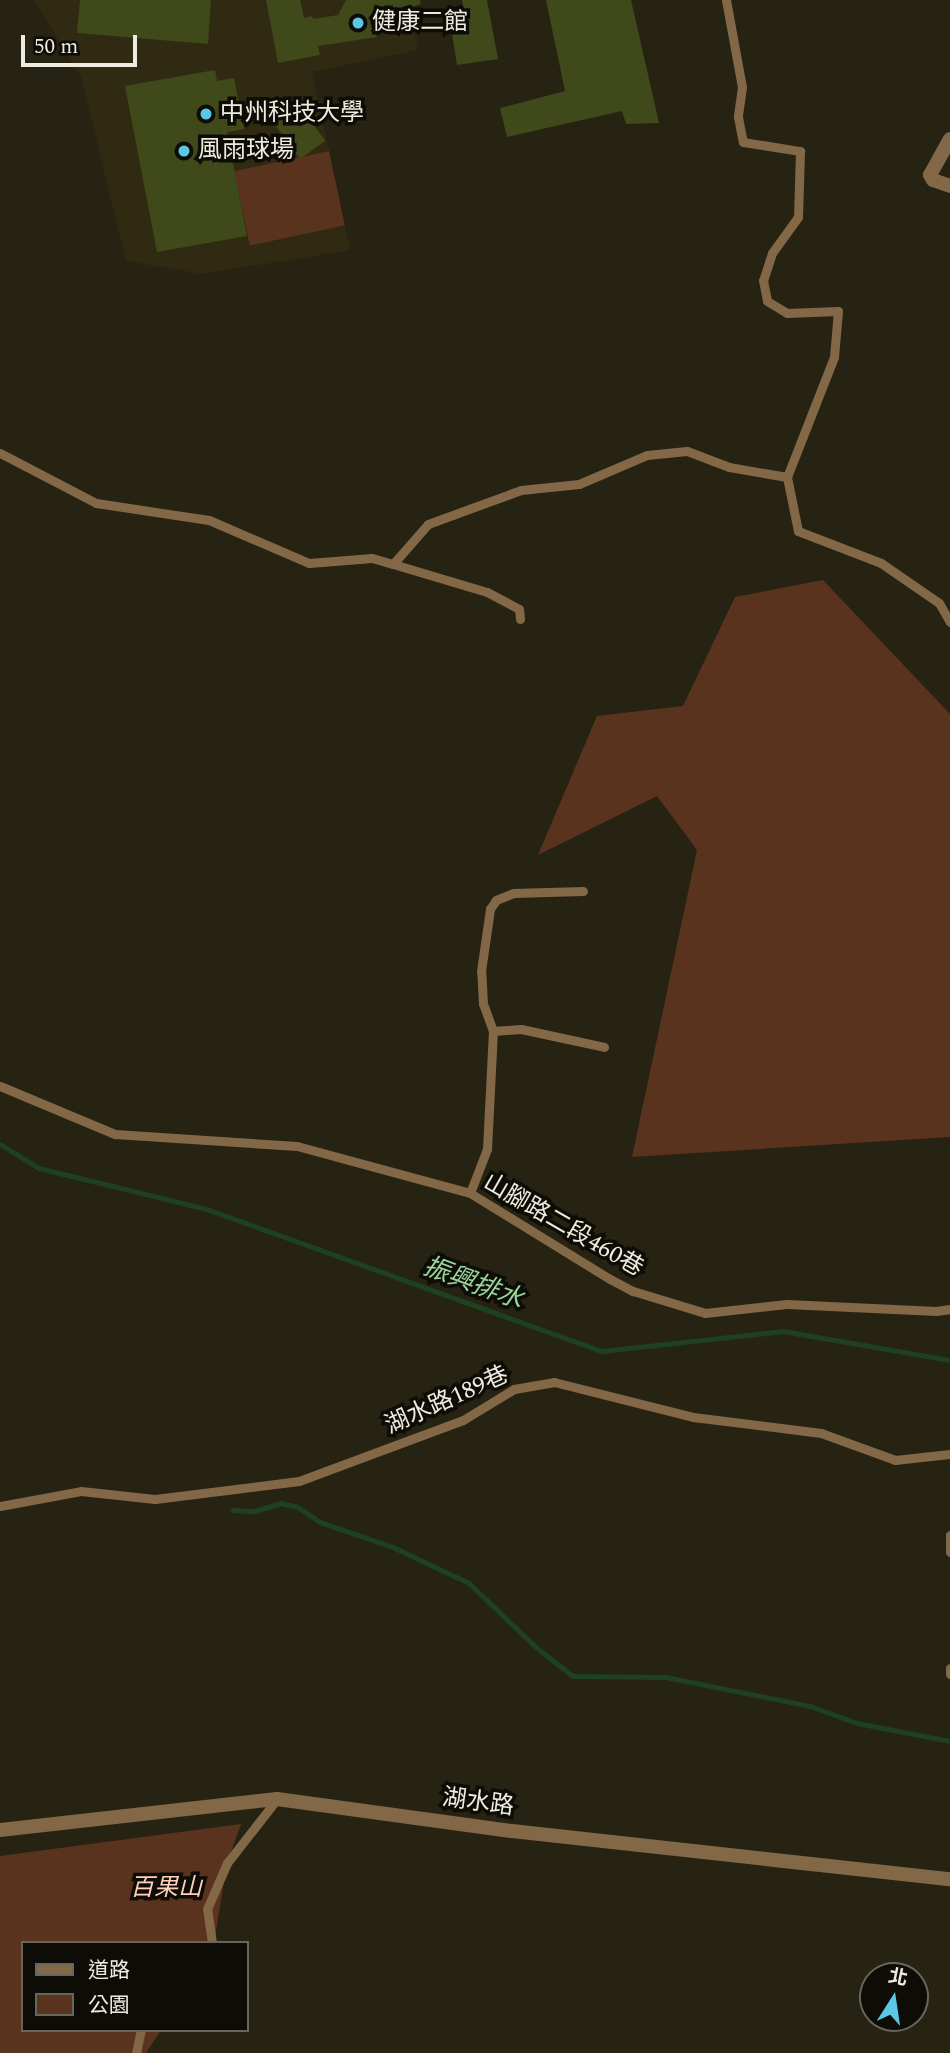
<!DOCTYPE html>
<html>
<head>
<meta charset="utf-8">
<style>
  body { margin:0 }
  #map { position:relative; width:950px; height:2053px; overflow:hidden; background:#272312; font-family:Spectral,"Noto Sans TC",serif }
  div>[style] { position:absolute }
  .built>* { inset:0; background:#302a12 }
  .green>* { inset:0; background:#5a331f; transform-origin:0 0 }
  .stream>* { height:4.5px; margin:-2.25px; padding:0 2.25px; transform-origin:2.25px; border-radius:2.25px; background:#1e411f }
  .building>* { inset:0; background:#3f491a; transform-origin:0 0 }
  .service>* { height:9px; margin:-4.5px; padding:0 4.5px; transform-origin:4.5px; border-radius:4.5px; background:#836847 }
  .minor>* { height:14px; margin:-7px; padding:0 7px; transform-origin:7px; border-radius:7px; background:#836847 }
  .tertiary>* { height:14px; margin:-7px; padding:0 7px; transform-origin:7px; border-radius:7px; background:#836847 }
  .dots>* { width:19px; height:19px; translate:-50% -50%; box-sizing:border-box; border:4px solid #0e0c06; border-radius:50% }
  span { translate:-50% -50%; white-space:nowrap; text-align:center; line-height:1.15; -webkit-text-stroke:7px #0e0c06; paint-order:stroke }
  .poi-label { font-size:24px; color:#eeebe0 }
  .left { translate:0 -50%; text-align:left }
  .street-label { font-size:24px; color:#eeebe0 }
  .park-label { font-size:24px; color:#ffd0ba; font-style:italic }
  .water-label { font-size:26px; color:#99d49a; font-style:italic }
  .legend { position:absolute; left:21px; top:1941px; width:228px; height:91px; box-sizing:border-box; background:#0e0c06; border:2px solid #68655d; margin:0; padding:9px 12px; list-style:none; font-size:21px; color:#eeebe0 }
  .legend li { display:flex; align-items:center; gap:14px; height:35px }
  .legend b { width:35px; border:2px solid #68655d }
  .north { position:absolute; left:859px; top:1962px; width:70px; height:70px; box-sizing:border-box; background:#0e0c06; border:2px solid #68655d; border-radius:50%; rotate:12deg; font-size:19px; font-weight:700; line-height:28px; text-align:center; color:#eeebe0 }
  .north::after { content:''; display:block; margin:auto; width:24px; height:32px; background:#5ac8e5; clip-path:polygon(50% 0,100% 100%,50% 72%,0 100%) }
  .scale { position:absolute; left:21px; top:35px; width:116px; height:32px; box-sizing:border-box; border:4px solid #eeebe0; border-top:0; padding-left:9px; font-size:21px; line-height:24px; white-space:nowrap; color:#eeebe0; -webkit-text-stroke:5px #0e0c06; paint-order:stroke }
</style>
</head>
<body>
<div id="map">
  <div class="built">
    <div style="clip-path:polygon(34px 0,409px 0,418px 50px,312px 72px,350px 250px,203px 274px,126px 261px,81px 77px)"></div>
  </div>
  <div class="green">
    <div style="left:329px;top:151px;width:76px;height:97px;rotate:78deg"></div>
    <div style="clip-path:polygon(823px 580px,950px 714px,950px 1137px,632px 1157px,697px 850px,657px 796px,538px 855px,597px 716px,683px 706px,735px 597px)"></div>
    <div style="clip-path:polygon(241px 1824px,227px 1863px,214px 1943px,23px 1943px,23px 2030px,161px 2030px,146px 2053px,0 2053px,0 1856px)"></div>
  </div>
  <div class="stream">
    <div style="left:0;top:1144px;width:46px;rotate:31.6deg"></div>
    <div style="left:39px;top:1168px;width:173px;rotate:13.7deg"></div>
    <div style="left:207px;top:1209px;width:420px;rotate:19.8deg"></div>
    <div style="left:602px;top:1351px;width:182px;rotate:-6.3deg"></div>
    <div style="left:783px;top:1331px;width:169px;rotate:9.9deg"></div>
    <div style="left:233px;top:1510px;width:22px;rotate:3deg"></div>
    <div style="left:255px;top:1511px;width:27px;rotate:-17deg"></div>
    <div style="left:281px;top:1503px;width:17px;rotate:13deg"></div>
    <div style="left:298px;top:1507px;width:27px;rotate:34deg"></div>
    <div style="left:320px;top:1522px;width:77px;rotate:18.9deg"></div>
    <div style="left:393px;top:1547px;width:84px;rotate:25.3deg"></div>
    <div style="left:469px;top:1583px;width:93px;rotate:43.7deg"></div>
    <div style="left:536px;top:1647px;width:47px;rotate:38.1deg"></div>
    <div style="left:573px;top:1676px;width:93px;rotate:0.6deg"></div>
    <div style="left:666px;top:1677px;width:147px;rotate:11.4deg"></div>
    <div style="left:810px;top:1706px;width:50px;rotate:19.9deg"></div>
    <div style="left:857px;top:1723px;width:95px;rotate:11deg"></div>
  </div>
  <div class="building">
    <div style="clip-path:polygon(80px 0,211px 0,208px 44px,77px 33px)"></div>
    <div style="clip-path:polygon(266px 0,300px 0,304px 18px,312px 16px,313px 19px,338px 15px,346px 0,420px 0,421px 4px,396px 11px,400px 29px,375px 33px,377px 37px,318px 46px,320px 55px,278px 63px)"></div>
    <div style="clip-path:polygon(462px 0,487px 0,498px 59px,457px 65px,452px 34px,467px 31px)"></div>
    <div style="clip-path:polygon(546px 0,631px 0,659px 123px,626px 124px,622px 111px,507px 137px,500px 108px,565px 91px)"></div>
    <div style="clip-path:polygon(215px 70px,217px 81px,234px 78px,244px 129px,227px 132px,247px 236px,157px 252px,125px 86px)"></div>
    <div style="left:297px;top:102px;width:48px;height:31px;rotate:54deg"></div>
  </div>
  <div class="service">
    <div style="left:726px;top:0;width:88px;rotate:79.6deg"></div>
    <div style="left:742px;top:87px;width:30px;rotate:98deg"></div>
    <div style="left:738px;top:117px;width:25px;rotate:79deg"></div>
    <div style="left:743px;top:142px;width:58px;rotate:9deg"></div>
    <div style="left:800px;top:151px;width:66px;rotate:91.7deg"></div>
    <div style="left:798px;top:217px;width:44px;rotate:125.8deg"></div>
    <div style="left:772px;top:253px;width:28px;rotate:108deg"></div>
    <div style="left:763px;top:280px;width:21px;rotate:79deg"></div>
    <div style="left:767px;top:301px;width:23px;rotate:31deg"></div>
    <div style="left:787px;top:313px;width:51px;rotate:-2.2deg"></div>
    <div style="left:838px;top:311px;width:46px;rotate:95deg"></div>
    <div style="left:834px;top:357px;width:129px;rotate:111.4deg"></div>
    <div style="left:787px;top:477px;width:55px;rotate:78.5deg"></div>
    <div style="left:798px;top:531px;width:89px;rotate:21.1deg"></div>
    <div style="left:881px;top:563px;width:70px;rotate:34.6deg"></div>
    <div style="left:939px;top:603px;width:22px;rotate:60deg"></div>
    <div style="left:0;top:453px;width:108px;rotate:27.5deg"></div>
    <div style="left:96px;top:503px;width:114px;rotate:8.6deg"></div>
    <div style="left:209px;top:520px;width:109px;rotate:23.3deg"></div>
    <div style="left:309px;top:563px;width:63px;rotate:-4.5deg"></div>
    <div style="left:372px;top:558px;width:22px;rotate:16deg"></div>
    <div style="left:393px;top:564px;width:53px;rotate:-48.8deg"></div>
    <div style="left:428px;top:524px;width:99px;rotate:-20.1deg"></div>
    <div style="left:521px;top:490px;width:58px;rotate:-5.9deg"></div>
    <div style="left:579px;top:484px;width:74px;rotate:-23.1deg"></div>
    <div style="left:647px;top:455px;width:40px;rotate:-5.7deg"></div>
    <div style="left:687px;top:451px;width:45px;rotate:20.9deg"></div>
    <div style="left:729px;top:467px;width:59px;rotate:9.8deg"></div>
    <div style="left:393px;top:564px;width:98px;rotate:16.6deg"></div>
    <div style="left:487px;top:592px;width:36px;rotate:28deg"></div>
    <div style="left:519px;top:609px;width:10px;rotate:84deg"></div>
    <div style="left:493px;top:1031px;width:28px;rotate:-4deg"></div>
    <div style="left:521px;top:1029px;width:85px;rotate:12.2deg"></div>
    <div style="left:0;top:1086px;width:125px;rotate:22.7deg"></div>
    <div style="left:115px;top:1134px;width:182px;rotate:3.8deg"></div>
    <div style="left:297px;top:1146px;width:179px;rotate:15.2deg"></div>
    <div style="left:470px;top:1193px;width:164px;rotate:31.6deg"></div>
    <div style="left:610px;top:1279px;width:26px;rotate:28deg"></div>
    <div style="left:633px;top:1291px;width:75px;rotate:17deg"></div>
    <div style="left:705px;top:1313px;width:82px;rotate:-6.3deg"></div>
    <div style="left:787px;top:1304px;width:149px;rotate:2.7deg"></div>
    <div style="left:936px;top:1311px;width:14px;rotate:-8deg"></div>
    <div style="left:470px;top:1193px;width:47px;rotate:-68.9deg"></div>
    <div style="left:487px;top:1149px;width:118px;rotate:-87.1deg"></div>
    <div style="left:493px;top:1031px;width:29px;rotate:-110deg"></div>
    <div style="left:483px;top:1004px;width:33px;rotate:-93deg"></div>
    <div style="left:481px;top:971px;width:63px;rotate:-81.7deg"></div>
    <div style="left:490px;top:909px;width:11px;rotate:-56deg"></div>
    <div style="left:496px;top:900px;width:18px;rotate:-22deg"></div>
    <div style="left:513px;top:893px;width:70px;rotate:-1.6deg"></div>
    <div style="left:0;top:1506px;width:82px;rotate:-10.5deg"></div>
    <div style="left:81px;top:1491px;width:74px;rotate:6.2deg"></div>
    <div style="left:155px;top:1499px;width:145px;rotate:-7.1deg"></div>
    <div style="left:299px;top:1481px;width:175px;rotate:-20.4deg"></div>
    <div style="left:463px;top:1420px;width:60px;rotate:-31.3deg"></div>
    <div style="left:514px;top:1389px;width:41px;rotate:-9.9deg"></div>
    <div style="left:554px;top:1382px;width:143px;rotate:14.1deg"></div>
    <div style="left:693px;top:1417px;width:129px;rotate:7.1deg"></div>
    <div style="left:821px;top:1433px;width:79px;rotate:20deg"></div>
    <div style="left:895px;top:1460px;width:55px;rotate:-6.2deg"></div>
    <div style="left:950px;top:1535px;width:17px;rotate:90deg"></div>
    <div style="left:950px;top:1668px;width:6px;rotate:90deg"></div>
    <div style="left:212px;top:1943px;width:34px;rotate:-98deg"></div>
    <div style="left:207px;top:1909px;width:50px;rotate:-66.5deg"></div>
    <div style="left:227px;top:1863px;width:81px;rotate:-52deg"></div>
    <div style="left:136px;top:2053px;width:24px;rotate:-78deg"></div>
  </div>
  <div class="minor">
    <div style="left:950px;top:139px;width:41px;rotate:119.1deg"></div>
    <div style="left:930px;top:175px;width:6px;rotate:59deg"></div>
    <div style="left:933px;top:180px;width:18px;rotate:19deg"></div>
  </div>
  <div class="tertiary">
    <div style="left:0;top:1830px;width:279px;rotate:-6.4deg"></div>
    <div style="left:277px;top:1799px;width:237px;rotate:7.8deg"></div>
    <div style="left:512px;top:1831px;width:441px;rotate:6.3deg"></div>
  </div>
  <div class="dots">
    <div style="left:358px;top:23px;background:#5ac8e5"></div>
    <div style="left:206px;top:114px;background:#5ac8e5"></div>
    <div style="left:184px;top:151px;background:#5ac8e5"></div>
  </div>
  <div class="poi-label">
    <span class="left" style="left:372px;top:23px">健康二館</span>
    <span class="left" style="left:220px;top:114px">中州科技大學</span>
    <span class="left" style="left:198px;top:151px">風雨球場</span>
  </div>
  <div class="street-label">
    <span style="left:563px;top:1226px;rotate:30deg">山腳路二段460巷</span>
    <span style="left:447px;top:1401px;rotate:-24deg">湖水路189巷</span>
    <span style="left:478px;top:1803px;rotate:8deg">湖水路</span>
  </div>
  <div class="park-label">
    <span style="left:166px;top:1889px">百果山</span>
  </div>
  <div class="water-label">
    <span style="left:473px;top:1284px;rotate:20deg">振興排水</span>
  </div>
  <ul class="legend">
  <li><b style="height:9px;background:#836847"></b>道路</li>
  <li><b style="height:19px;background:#5a331f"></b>公園</li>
  </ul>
  <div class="north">北</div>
  <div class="scale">50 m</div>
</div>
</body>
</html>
